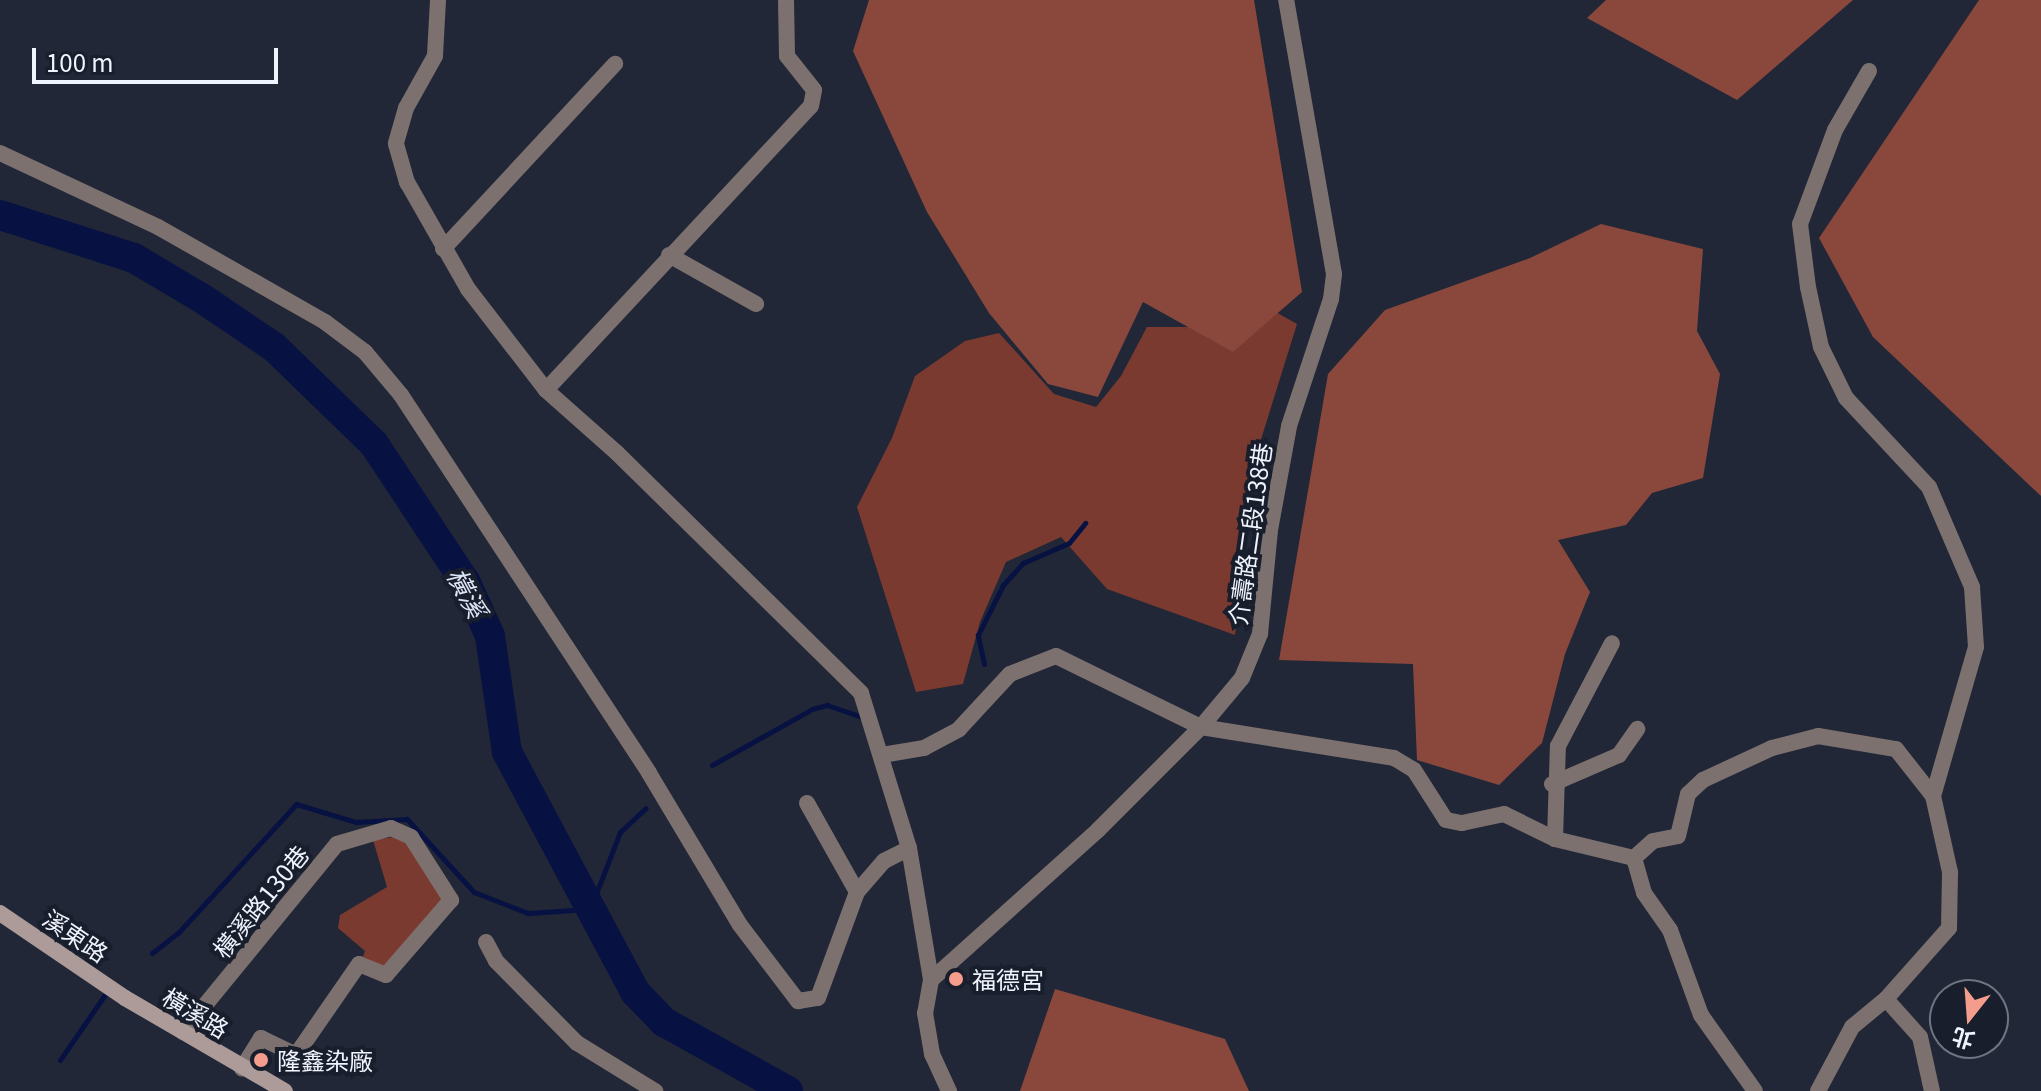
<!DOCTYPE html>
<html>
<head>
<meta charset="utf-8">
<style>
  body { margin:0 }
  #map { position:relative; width:2041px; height:1091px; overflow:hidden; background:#212737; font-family:Georgia,"Noto Sans TC",serif }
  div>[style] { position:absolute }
  .green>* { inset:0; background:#7a3a30 }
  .forest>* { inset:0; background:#8a483d }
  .stream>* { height:5px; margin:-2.5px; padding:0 2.5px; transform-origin:2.5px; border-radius:2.5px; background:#081242 }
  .river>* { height:30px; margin:-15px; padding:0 15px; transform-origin:15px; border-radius:15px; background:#081242 }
  .minor>* { height:16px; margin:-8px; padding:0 8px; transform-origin:8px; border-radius:8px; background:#7c716f }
  .secondary>* { height:16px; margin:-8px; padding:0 8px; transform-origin:8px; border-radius:8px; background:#ac9b98 }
  .dots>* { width:22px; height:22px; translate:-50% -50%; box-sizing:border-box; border:4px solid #181e2c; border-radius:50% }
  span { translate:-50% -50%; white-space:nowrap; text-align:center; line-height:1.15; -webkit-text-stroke:8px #181e2c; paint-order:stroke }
  .street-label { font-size:24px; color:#f0f4ff }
  .poi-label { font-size:24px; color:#f0f4ff }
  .left { translate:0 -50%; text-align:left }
  .water-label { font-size:26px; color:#dde4f5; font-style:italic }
  .north { position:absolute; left:1929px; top:979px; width:80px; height:80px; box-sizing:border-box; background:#181e2c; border:2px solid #6e7480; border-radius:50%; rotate:197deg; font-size:22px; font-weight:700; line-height:32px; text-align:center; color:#f0f4ff }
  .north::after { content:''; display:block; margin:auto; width:28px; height:36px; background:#f59d8d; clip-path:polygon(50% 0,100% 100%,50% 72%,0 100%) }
  .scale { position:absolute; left:32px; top:48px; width:246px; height:36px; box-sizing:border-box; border:4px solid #f0f4ff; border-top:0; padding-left:10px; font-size:24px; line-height:28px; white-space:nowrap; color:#f0f4ff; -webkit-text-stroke:6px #181e2c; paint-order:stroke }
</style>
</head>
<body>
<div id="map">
  <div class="green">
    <div style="clip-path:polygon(1265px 306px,1297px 324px,1258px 449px,1235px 635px,1107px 589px,1061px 537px,1006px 562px,980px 622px,963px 684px,916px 692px,857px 507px,892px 438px,915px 376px,965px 341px,999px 333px,1054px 394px,1096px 407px,1121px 376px,1147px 327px,1225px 327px)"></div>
    <div style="clip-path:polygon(394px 837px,407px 844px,444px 900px,383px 970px,362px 959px,365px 951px,338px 928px,340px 915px,387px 887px,373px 840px)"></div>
  </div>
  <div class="forest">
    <div style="clip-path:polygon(869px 0,1254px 0,1302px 292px,1233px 352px,1143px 302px,1098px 397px,1048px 384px,989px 313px,927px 212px,853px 51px)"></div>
    <div style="clip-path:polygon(1606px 0,1853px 0,1737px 100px,1587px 18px)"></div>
    <div style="clip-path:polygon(1979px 0,2041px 0,2041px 496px,1873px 337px,1819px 238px)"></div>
    <div style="clip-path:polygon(1601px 224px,1703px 249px,1697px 331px,1720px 374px,1703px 478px,1652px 493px,1626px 525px,1558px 540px,1590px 592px,1565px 654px,1542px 743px,1499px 785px,1417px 760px,1413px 664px,1279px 660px,1328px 374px,1385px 310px,1530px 258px)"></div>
    <div style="clip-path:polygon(1055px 989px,1225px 1039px,1249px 1091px,1020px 1091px)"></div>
  </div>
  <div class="stream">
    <div style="left:984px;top:664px;width:30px;rotate:-102deg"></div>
    <div style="left:978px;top:635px;width:56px;rotate:-63.4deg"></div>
    <div style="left:1003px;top:585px;width:30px;rotate:-48deg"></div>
    <div style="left:1023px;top:563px;width:50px;rotate:-23.5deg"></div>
    <div style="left:1069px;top:543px;width:26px;rotate:-51deg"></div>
    <div style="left:712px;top:765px;width:115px;rotate:-29.2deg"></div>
    <div style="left:812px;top:709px;width:16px;rotate:-15deg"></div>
    <div style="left:827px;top:705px;width:39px;rotate:19deg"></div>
    <div style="left:152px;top:953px;width:33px;rotate:-38deg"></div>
    <div style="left:178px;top:933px;width:175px;rotate:-47.5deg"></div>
    <div style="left:296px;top:804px;width:63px;rotate:16.7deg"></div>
    <div style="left:356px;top:822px;width:51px;rotate:-3.4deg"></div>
    <div style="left:407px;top:819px;width:99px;rotate:47.5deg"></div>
    <div style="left:474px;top:892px;width:58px;rotate:21.3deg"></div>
    <div style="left:528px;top:913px;width:62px;rotate:-3.7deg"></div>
    <div style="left:590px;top:909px;width:83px;rotate:-68.7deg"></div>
    <div style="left:620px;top:832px;width:35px;rotate:-43deg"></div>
    <div style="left:60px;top:1060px;width:78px;rotate:-55.5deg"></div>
  </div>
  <div class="river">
    <div style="left:0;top:215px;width:141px;rotate:17.8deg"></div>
    <div style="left:134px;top:258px;width:80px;rotate:30.7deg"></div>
    <div style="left:203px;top:299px;width:86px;rotate:34.1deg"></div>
    <div style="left:274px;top:347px;width:139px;rotate:44.1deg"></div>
    <div style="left:374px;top:444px;width:167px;rotate:56.5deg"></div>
    <div style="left:466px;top:583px;width:58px;rotate:65.6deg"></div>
    <div style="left:490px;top:636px;width:117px;rotate:81.7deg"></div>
    <div style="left:507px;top:752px;width:272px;rotate:61.9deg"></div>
    <div style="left:635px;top:992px;width:42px;rotate:46deg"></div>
    <div style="left:664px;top:1022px;width:142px;rotate:29.1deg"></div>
  </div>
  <div class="minor">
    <div style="left:438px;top:0;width:56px;rotate:93.1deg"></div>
    <div style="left:435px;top:56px;width:60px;rotate:119.1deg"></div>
    <div style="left:406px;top:108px;width:37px;rotate:106deg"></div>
    <div style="left:396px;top:144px;width:40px;rotate:74deg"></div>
    <div style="left:407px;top:182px;width:123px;rotate:60.3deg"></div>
    <div style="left:468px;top:289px;width:128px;rotate:52.3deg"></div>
    <div style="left:546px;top:390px;width:95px;rotate:41.6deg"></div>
    <div style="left:617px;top:453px;width:342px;rotate:44.5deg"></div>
    <div style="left:861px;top:693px;width:162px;rotate:72.8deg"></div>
    <div style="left:909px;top:848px;width:134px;rotate:80.5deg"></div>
    <div style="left:931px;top:980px;width:34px;rotate:100deg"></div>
    <div style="left:925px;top:1013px;width:42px;rotate:80.3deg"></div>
    <div style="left:932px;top:1054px;width:41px;rotate:65.3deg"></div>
    <div style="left:1869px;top:71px;width:68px;rotate:120deg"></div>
    <div style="left:1835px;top:130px;width:100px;rotate:110.4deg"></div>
    <div style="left:1800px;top:224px;width:64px;rotate:82.8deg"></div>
    <div style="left:1808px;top:287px;width:61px;rotate:77.8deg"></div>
    <div style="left:1821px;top:347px;width:57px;rotate:63.9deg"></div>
    <div style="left:1846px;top:398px;width:122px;rotate:47deg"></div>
    <div style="left:1929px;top:487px;width:109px;rotate:66.7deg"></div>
    <div style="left:1972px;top:587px;width:60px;rotate:86.2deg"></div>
    <div style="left:1976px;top:647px;width:155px;rotate:106.1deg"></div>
    <div style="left:1933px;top:796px;width:78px;rotate:77.4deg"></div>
    <div style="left:1950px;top:872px;width:56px;rotate:91deg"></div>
    <div style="left:1949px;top:928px;width:95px;rotate:131.6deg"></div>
    <div style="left:0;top:153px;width:174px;rotate:25.1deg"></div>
    <div style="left:158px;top:227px;width:192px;rotate:29.6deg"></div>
    <div style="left:325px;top:322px;width:50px;rotate:36.9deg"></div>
    <div style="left:365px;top:352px;width:56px;rotate:50.1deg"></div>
    <div style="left:401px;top:395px;width:452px;rotate:56.7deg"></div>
    <div style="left:649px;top:773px;width:177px;rotate:59.1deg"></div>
    <div style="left:740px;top:925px;width:96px;rotate:52.7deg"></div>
    <div style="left:798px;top:1001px;width:20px;rotate:-9deg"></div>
    <div style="left:818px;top:998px;width:113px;rotate:-69.8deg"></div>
    <div style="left:857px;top:892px;width:41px;rotate:-48.9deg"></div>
    <div style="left:884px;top:861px;width:28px;rotate:-27deg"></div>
    <div style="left:443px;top:249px;width:253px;rotate:-47.1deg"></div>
    <div style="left:669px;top:255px;width:100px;rotate:29.4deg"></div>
    <div style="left:546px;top:390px;width:388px;rotate:-47deg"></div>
    <div style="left:811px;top:106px;width:16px;rotate:-79deg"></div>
    <div style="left:814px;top:90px;width:43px;rotate:-128.5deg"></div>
    <div style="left:787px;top:56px;width:56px;rotate:-91deg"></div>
    <div style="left:882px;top:755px;width:43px;rotate:-9.5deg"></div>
    <div style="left:924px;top:748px;width:40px;rotate:-28deg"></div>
    <div style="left:959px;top:729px;width:75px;rotate:-47.2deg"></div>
    <div style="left:1010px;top:674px;width:49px;rotate:-21.4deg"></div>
    <div style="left:1056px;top:656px;width:161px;rotate:26.1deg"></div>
    <div style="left:1201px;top:727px;width:195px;rotate:9.1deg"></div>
    <div style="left:1394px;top:758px;width:23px;rotate:31deg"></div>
    <div style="left:1414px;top:770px;width:59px;rotate:57.4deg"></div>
    <div style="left:1446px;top:820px;width:16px;rotate:11deg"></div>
    <div style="left:1462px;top:823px;width:43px;rotate:-12.1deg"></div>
    <div style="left:1504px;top:814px;width:57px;rotate:26.1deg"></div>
    <div style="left:1555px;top:839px;width:81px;rotate:13.5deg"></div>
    <div style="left:1634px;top:858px;width:36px;rotate:74deg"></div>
    <div style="left:1644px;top:893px;width:45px;rotate:54.9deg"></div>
    <div style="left:1670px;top:930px;width:90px;rotate:70deg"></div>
    <div style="left:1701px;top:1015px;width:93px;rotate:54.6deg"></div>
    <div style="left:1552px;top:784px;width:73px;rotate:-23.4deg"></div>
    <div style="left:1619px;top:755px;width:32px;rotate:-55deg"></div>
    <div style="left:807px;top:803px;width:102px;rotate:60.7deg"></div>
    <div style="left:1555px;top:839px;width:93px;rotate:-88.2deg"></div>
    <div style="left:1558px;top:746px;width:116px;rotate:-62.3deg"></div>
    <div style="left:1634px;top:858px;width:25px;rotate:-42deg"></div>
    <div style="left:1653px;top:841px;width:25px;rotate:-11deg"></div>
    <div style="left:1678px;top:836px;width:43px;rotate:-76.6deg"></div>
    <div style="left:1688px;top:794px;width:21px;rotate:-43deg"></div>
    <div style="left:1703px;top:780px;width:76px;rotate:-24.9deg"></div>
    <div style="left:1772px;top:748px;width:48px;rotate:-14.6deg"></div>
    <div style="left:1818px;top:736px;width:79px;rotate:9.5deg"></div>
    <div style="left:1896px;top:749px;width:60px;rotate:51.8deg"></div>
    <div style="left:486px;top:942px;width:21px;rotate:62deg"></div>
    <div style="left:496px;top:961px;width:115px;rotate:45.4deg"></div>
    <div style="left:577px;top:1043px;width:92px;rotate:31.6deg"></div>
    <div style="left:931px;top:980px;width:224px;rotate:-41.9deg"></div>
    <div style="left:1098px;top:830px;width:146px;rotate:-45deg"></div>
    <div style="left:1201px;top:727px;width:64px;rotate:-50.1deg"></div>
    <div style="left:1242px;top:678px;width:48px;rotate:-67.8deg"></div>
    <div style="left:1260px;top:634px;width:104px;rotate:-84.5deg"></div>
    <div style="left:1270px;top:530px;width:106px;rotate:-79.6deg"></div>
    <div style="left:1289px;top:426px;width:134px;rotate:-71.7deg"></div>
    <div style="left:1331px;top:299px;width:25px;rotate:-83deg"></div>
    <div style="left:1334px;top:274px;width:278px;rotate:-99.9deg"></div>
    <div style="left:183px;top:1032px;width:243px;rotate:-50.7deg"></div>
    <div style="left:337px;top:844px;width:56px;rotate:-16.5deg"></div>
    <div style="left:391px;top:828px;width:22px;rotate:24deg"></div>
    <div style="left:411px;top:837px;width:75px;rotate:57.6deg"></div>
    <div style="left:451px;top:900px;width:99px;rotate:130.9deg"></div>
    <div style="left:386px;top:975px;width:29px;rotate:-158deg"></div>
    <div style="left:359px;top:964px;width:111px;rotate:124.7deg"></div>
    <div style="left:296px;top:1055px;width:39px;rotate:-154deg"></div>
    <div style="left:261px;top:1038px;width:36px;rotate:122deg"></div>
    <div style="left:1818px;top:1091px;width:72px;rotate:-62deg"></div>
    <div style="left:1852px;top:1027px;width:44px;rotate:-39.5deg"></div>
    <div style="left:1886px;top:999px;width:51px;rotate:48.2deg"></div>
    <div style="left:1920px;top:1037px;width:55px;rotate:77.5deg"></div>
  </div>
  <div class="secondary">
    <div style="left:0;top:913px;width:151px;rotate:34.2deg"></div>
    <div style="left:125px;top:998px;width:185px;rotate:30.2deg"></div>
  </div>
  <div class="dots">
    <div style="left:956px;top:979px;background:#f59d8d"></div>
    <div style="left:261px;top:1060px;background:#f59d8d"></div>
  </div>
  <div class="street-label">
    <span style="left:1249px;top:534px;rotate:-82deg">介壽路二段138巷</span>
    <span style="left:260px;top:901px;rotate:-51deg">橫溪路130巷</span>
    <span style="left:76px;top:935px;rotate:34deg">溪東路</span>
    <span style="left:196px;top:1012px;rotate:31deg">橫溪路</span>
  </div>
  <div class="poi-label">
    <span class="left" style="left:972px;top:979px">福德宮</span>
    <span class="left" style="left:277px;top:1060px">隆鑫染廠</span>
  </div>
  <div class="water-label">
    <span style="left:468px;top:592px;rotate:62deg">橫溪</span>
  </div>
  <div class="north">北</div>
  <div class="scale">100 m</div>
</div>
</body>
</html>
